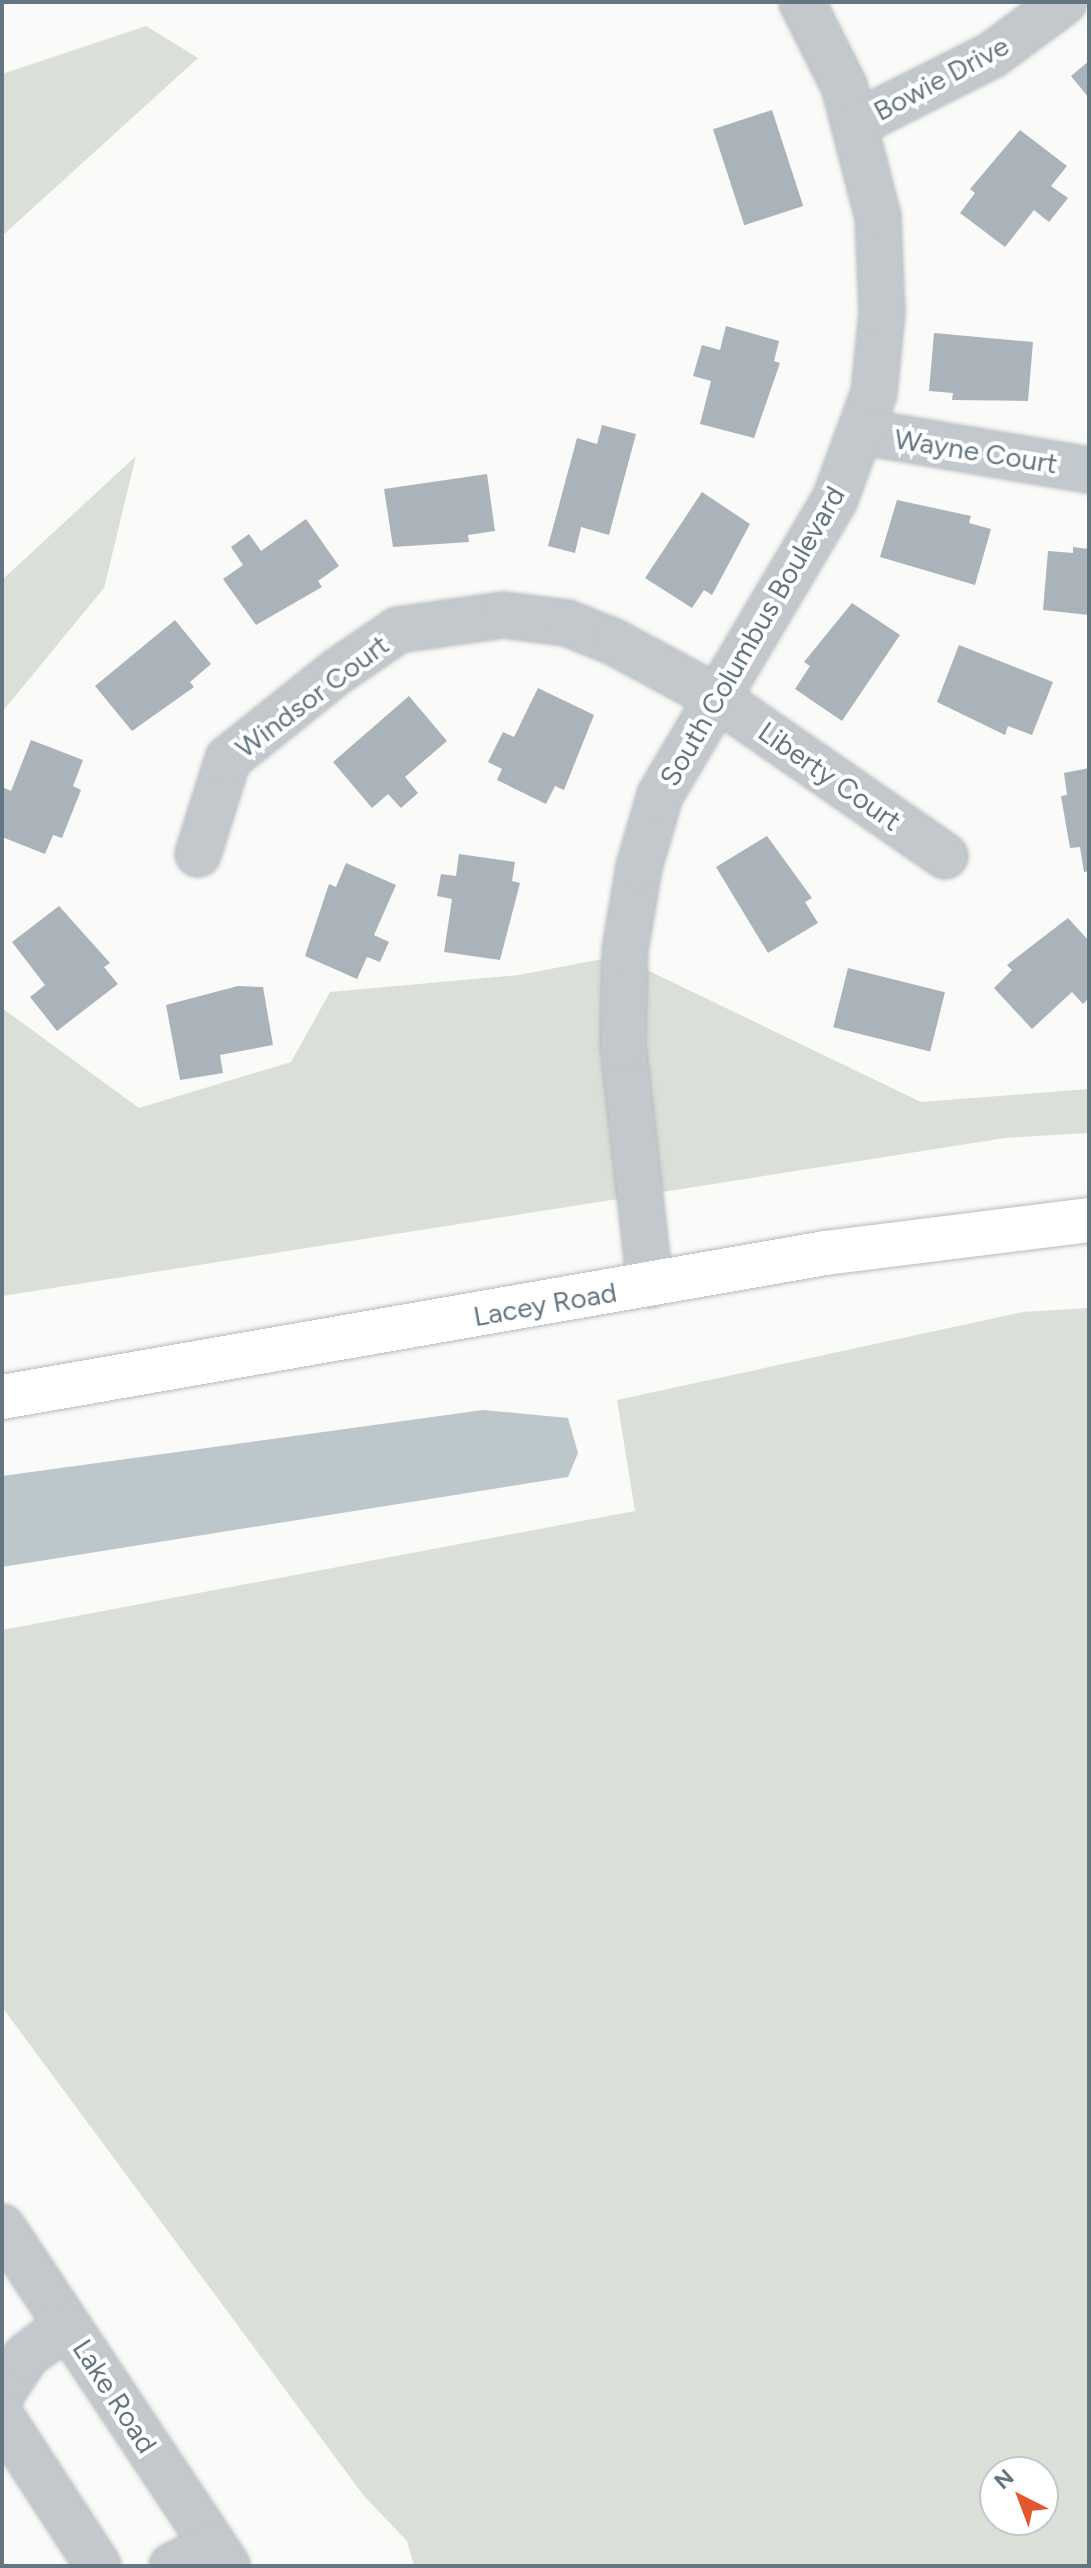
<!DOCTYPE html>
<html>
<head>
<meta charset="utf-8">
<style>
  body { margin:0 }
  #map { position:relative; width:1091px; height:2568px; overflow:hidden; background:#fafaf8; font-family:Figtree,sans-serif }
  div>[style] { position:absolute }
  .green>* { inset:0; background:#dadfd7 }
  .water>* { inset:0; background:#bbc7cb }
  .building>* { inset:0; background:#aab3b9; transform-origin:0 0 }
  .roads { filter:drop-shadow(0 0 2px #b5babe) drop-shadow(0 0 2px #b5babe) }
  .minor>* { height:44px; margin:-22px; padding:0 22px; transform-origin:22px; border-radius:22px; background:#c3c8cc }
  .major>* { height:44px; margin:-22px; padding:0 22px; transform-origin:22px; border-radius:22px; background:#fff }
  span { translate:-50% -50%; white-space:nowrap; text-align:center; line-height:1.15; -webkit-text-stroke:8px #fff; paint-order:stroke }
  .street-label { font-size:28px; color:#657683 }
  .frame { position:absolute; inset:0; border:4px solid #657683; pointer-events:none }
  .north { position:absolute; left:979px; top:2456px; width:80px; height:80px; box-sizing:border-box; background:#fff; border:2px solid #c1c8cd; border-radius:50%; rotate:318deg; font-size:22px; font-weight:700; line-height:32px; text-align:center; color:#657683 }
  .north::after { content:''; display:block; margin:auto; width:28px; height:36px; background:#e4572e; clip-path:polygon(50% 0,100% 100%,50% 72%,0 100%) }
</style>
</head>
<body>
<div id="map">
  <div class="green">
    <div style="clip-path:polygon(146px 26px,198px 58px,2px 236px,2px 74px)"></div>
    <div style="clip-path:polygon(136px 456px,104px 588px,2px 712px,2px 580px)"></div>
    <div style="clip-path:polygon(618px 956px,921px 1102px,1089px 1089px,1089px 1133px,1005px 1138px,2px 1296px,2px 1008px,139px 1108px,291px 1062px,330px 992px,519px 975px)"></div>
    <div style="clip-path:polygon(evenodd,1089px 1308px,1089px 2566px,414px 2566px,407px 2541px,364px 2496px,2px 2007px,2px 1630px,635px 1511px,617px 1400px,1023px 1312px,1089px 1308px,995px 2472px,1043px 2472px,1043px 2520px,995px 2520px,995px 2472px)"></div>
  </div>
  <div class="water">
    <div style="clip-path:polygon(483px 1410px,568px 1418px,578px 1453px,568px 1477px,2px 1567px,2px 1476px)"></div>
  </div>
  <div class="building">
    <div style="clip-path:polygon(1089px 61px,1089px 98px,1071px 76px)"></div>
    <div style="left:772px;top:110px;width:101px;height:62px;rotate:72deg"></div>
    <div style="clip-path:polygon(1020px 130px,1067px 166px,1051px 186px,1068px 198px,1049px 222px,1034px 210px,1005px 247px,960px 213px,975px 193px,970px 189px)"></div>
    <div style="clip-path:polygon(726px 326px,779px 341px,774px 361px,780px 363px,754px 438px,700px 424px,711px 381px,693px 376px,702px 345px,720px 350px)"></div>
    <div style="clip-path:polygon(934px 333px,1033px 342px,1028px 401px,952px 400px,953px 393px,929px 391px)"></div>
    <div style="clip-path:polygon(602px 425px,636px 434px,609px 535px,581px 527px,575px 553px,548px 546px,577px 438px,597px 444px)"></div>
    <div style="clip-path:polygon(487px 474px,495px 531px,468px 535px,469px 542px,393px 547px,384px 489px)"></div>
    <div style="clip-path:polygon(702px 492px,750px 524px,712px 595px,704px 590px,692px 608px,645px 578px)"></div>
    <div style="clip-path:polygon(897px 500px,971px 516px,969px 523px,991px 529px,975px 585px,880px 557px)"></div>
    <div style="clip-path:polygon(306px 519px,339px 566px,318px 581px,322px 587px,256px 625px,223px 579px,243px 565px,231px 547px,249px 534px,261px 551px)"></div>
    <div style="clip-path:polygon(1073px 547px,1089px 549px,1089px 615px,1043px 610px,1048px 551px,1073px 553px)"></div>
    <div style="clip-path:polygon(852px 603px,900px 635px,842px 721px,795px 689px,810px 666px,804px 662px)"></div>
    <div style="clip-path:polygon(175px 620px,211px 664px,190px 682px,194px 687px,132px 731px,95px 686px)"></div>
    <div style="clip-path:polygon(959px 645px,1053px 682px,1032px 735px,1008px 726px,1005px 735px,937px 702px)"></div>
    <div style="clip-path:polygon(538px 688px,594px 715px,564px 790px,555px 786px,546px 804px,497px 780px,502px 769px,488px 762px,503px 732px,514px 737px)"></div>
    <div style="clip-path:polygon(409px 696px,447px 741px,405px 777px,418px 793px,401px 808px,388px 794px,372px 808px,333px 762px)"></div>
    <div style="clip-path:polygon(31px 740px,83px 760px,73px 786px,81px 790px,62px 838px,53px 835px,45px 854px,2px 837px,2px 787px,11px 791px)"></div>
    <div style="clip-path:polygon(1089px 768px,1089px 871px,1084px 872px,1080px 847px,1070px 848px,1061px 796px,1067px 795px,1064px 773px)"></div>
    <div style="clip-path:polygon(767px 836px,812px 898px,805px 902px,818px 923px,768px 953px,716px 867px)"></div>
    <div style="clip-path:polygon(459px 854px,515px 862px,512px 881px,520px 883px,500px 960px,444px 952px,452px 899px,437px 896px,441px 874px,456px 876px)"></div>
    <div style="clip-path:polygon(346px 863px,396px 885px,374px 935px,389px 942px,380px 962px,367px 957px,357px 979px,305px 956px,329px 884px,336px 887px)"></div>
    <div style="clip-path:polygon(59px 906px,110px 963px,104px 967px,118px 984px,57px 1031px,30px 997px,45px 985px,12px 942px)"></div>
    <div style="clip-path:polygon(1068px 918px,1089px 941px,1089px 998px,1083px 1004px,1072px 992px,1032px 1029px,994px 988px,1012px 970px,1007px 965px)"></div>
    <div style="left:848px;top:968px;width:100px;height:61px;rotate:14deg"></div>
    <div style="clip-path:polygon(238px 986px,263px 987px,273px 1045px,220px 1055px,223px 1073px,180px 1080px,166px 1005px)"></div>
  </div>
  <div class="roads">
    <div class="minor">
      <div style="left:855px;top:124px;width:153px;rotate:-26.7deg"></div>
      <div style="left:992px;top:55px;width:89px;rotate:-36.4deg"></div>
      <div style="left:864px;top:432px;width:228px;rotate:9.6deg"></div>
      <div style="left:198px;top:854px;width:100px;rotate:-72.5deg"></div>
      <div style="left:228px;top:759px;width:141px;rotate:-38.7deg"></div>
      <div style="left:338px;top:671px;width:73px;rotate:-34.3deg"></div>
      <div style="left:398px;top:630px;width:106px;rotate:-8.1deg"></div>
      <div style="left:503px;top:615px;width:64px;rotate:7.1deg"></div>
      <div style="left:567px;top:623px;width:51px;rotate:22deg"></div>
      <div style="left:614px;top:642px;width:114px;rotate:28.4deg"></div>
      <div style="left:714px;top:696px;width:281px;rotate:34.7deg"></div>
      <div style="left:650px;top:1285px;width:242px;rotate:-96.4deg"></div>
      <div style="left:623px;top:1045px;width:95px;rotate:-88.8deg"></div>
      <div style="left:625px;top:950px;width:84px;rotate:-80.4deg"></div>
      <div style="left:639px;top:867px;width:75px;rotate:-73.7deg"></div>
      <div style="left:660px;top:795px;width:344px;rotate:-59.4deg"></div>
      <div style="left:835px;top:499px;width:113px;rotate:-69.8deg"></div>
      <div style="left:874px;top:393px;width:80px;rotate:-84.3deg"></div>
      <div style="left:882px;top:313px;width:96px;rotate:-92.4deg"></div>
      <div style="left:878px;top:217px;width:135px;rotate:-104.5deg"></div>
      <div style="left:844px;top:86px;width:94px;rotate:-116.6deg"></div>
      <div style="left:2px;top:2227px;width:407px;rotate:56.4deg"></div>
      <div style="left:2px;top:2393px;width:44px;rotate:-57deg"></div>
      <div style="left:26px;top:2356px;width:51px;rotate:-37.1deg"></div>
      <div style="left:2px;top:2418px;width:176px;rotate:57deg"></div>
      <div style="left:172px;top:2566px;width:46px;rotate:-26deg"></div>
    </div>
    <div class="major">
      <div style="left:2px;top:1397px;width:836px;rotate:-9.92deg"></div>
      <div style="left:825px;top:1253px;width:266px;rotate:-7.1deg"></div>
    </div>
  </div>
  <div class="street-label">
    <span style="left:941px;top:78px;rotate:-28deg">Bowie Drive</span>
    <span style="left:976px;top:451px;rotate:9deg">Wayne Court</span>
    <span style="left:752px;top:636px;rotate:-60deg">South Columbus Boulevard</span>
    <span style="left:312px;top:696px;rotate:-37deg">Windsor Court</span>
    <span style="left:830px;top:776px;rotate:35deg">Liberty Court</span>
    <span style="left:545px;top:1304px;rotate:-10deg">Lacey Road</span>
    <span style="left:115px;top:2396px;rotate:57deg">Lake Road</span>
  </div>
  <div class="frame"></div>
  <div class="north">N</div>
</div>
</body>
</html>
